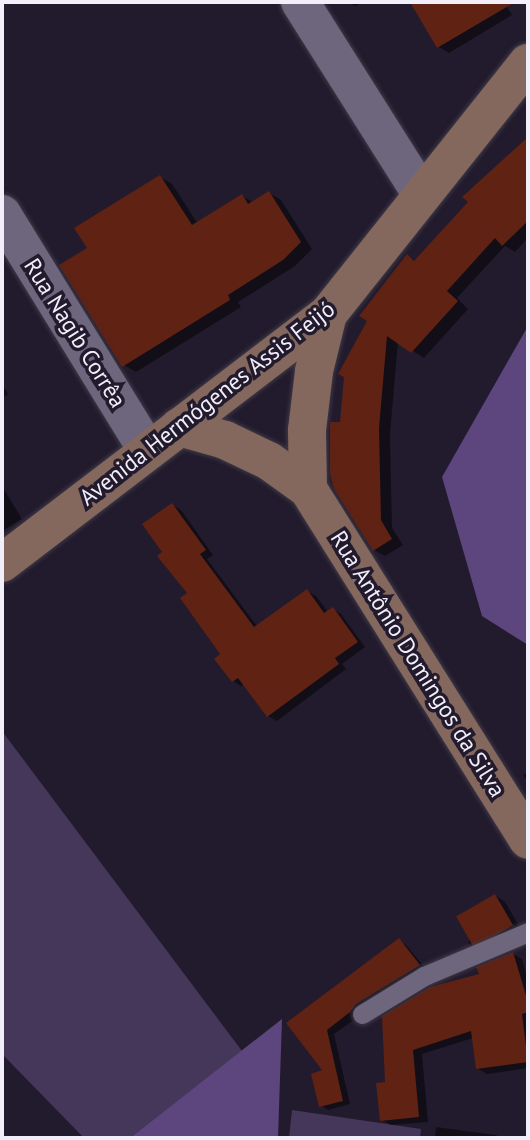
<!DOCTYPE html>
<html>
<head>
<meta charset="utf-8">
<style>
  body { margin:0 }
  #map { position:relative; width:530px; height:1140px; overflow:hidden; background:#221b2d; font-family:"PT Sans",sans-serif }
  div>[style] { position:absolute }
  .green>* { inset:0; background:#453759 }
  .forest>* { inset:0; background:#5d457e }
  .shadow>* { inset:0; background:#0007 }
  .building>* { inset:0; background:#602213; transform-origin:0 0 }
  .roads { filter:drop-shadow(0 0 2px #3f3947) drop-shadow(0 0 2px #3f3947) }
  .lane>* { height:19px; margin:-9.5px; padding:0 9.5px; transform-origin:9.5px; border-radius:9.5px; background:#6e667c }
  .street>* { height:38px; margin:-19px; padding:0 19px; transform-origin:19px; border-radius:19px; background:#6e667c }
  .secondary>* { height:38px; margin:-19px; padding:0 19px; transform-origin:19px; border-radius:19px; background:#84685d }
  span { translate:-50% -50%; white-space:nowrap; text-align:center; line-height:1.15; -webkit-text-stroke:7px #221b2d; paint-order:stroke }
  .street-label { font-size:23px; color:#f2eefa }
  .frame { position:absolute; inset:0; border:4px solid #f2eefa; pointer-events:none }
</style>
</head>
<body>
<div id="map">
  <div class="green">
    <div style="clip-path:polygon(2px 731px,242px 1051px,130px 1138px,84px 1138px,2px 1054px)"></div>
    <div style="clip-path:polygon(292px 1110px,421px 1129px,420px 1138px,289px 1138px)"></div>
  </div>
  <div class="forest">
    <div style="clip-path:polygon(528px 326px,528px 645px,482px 616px,442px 477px)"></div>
    <div style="clip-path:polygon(282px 1019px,278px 1138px,130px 1138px)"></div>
  </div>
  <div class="shadow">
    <div style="clip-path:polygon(347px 2px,363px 2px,355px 6px)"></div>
    <div style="clip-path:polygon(412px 2px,504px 2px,512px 15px,449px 53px,439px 47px)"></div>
    <div style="clip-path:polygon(521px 146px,528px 150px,528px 238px,515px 252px,505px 246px,457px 298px,468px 309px,424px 358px,398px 341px,390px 435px,392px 528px,403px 545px,385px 556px,374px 550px,341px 424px,407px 256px,416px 262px)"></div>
    <div style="clip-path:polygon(160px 177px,172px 184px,198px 224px,242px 196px,254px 203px,269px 193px,281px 200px,312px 249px,295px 266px,238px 302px,241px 307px,136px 372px,124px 365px,89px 249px)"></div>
    <div style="clip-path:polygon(2px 384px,8px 394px,2px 398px)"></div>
    <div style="clip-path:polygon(2px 486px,22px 519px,2px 531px)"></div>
    <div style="clip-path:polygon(172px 505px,181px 510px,213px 555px,207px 559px,257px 626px,307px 591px,316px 596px,328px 612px,333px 609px,341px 614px,365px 647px,342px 664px,346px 669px,277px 721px,268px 716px,245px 684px,241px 686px,233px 681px,222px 654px,165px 553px)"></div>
    <div style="clip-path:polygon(528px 772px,528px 783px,523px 775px)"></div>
    <div style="clip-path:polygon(495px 895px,505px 902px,522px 931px,479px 950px,468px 943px)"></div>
    <div style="clip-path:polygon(399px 940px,406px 945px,426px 969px,334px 1034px,350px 1104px,328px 1110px,321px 1105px,325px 1071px,288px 1023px)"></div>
    <div style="clip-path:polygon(513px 954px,522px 959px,528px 980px,528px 1068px,487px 1074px,477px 1068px,473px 1038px,422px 1054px,428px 1122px,391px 1125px,382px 1120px,387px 1084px,384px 1017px,482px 975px)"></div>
    <div style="clip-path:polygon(436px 1127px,496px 1135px,502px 1138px,435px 1138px)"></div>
  </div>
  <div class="building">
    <div style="clip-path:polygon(410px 2px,515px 2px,437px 48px)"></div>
    <div style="clip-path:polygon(528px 137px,528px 221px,502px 246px,495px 238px,447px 291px,458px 301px,411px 353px,387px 336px,379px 428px,381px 520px,392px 539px,373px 551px,334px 489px,330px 474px,330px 422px,340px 422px,344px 377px,338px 374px,367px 321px,359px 316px,407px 254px,414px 261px,468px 202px,462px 197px)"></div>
    <div style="clip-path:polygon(160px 175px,192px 225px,242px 194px,248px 204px,269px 191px,301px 242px,283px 260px,228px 295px,230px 300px,122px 367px,59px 265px,87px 248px,74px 228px)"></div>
    <div style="clip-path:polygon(172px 503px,206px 550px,200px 554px,254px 627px,307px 589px,324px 613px,333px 607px,358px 642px,335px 658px,339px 664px,267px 717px,238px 678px,232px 682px,214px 659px,220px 654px,180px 598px,187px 593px,157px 556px,162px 552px,142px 524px)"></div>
    <div style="left:495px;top:894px;width:36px;height:45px;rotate:60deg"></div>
    <div style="clip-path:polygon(399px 938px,420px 965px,356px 1004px,350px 1012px,327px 1030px,343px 1101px,319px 1107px,311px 1074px,322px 1070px,286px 1023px)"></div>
    <div style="clip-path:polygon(513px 952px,528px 1002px,528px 1012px,522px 1014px,528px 1062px,476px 1069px,471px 1031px,413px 1050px,419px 1117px,380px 1121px,376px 1083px,385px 1082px,382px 1016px,430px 987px,479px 974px,476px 967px)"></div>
  </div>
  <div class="roads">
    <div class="lane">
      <div style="left:362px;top:1014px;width:73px;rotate:-31.5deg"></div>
      <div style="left:424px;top:976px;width:113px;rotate:-22.9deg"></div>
    </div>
    <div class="street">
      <div style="left:300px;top:2px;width:228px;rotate:57.7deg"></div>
      <div style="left:2px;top:214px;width:278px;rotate:58.4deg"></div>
    </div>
    <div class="secondary">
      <div style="left:179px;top:427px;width:48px;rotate:15.8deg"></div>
      <div style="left:225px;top:440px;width:49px;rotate:25.5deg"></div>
      <div style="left:269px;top:461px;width:48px;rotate:35.7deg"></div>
      <div style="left:308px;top:489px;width:414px;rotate:57.9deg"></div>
      <div style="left:308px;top:489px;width:59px;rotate:-91deg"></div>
      <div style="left:307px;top:430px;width:59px;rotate:-83.2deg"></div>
      <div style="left:314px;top:371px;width:59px;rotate:-76.2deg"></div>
      <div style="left:2px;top:563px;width:410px;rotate:-37.4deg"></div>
      <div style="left:328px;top:314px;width:321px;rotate:-51.5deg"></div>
    </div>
  </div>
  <div class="street-label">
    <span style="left:75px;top:333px;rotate:58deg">Rua Nagib Corrêa</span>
    <span style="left:207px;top:403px;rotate:-38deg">Avenida Hermógenes Assis Feijó</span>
    <span style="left:418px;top:664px;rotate:58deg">Rua Antônio Domingos da Silva</span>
  </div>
  <div class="frame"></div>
</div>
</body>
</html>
